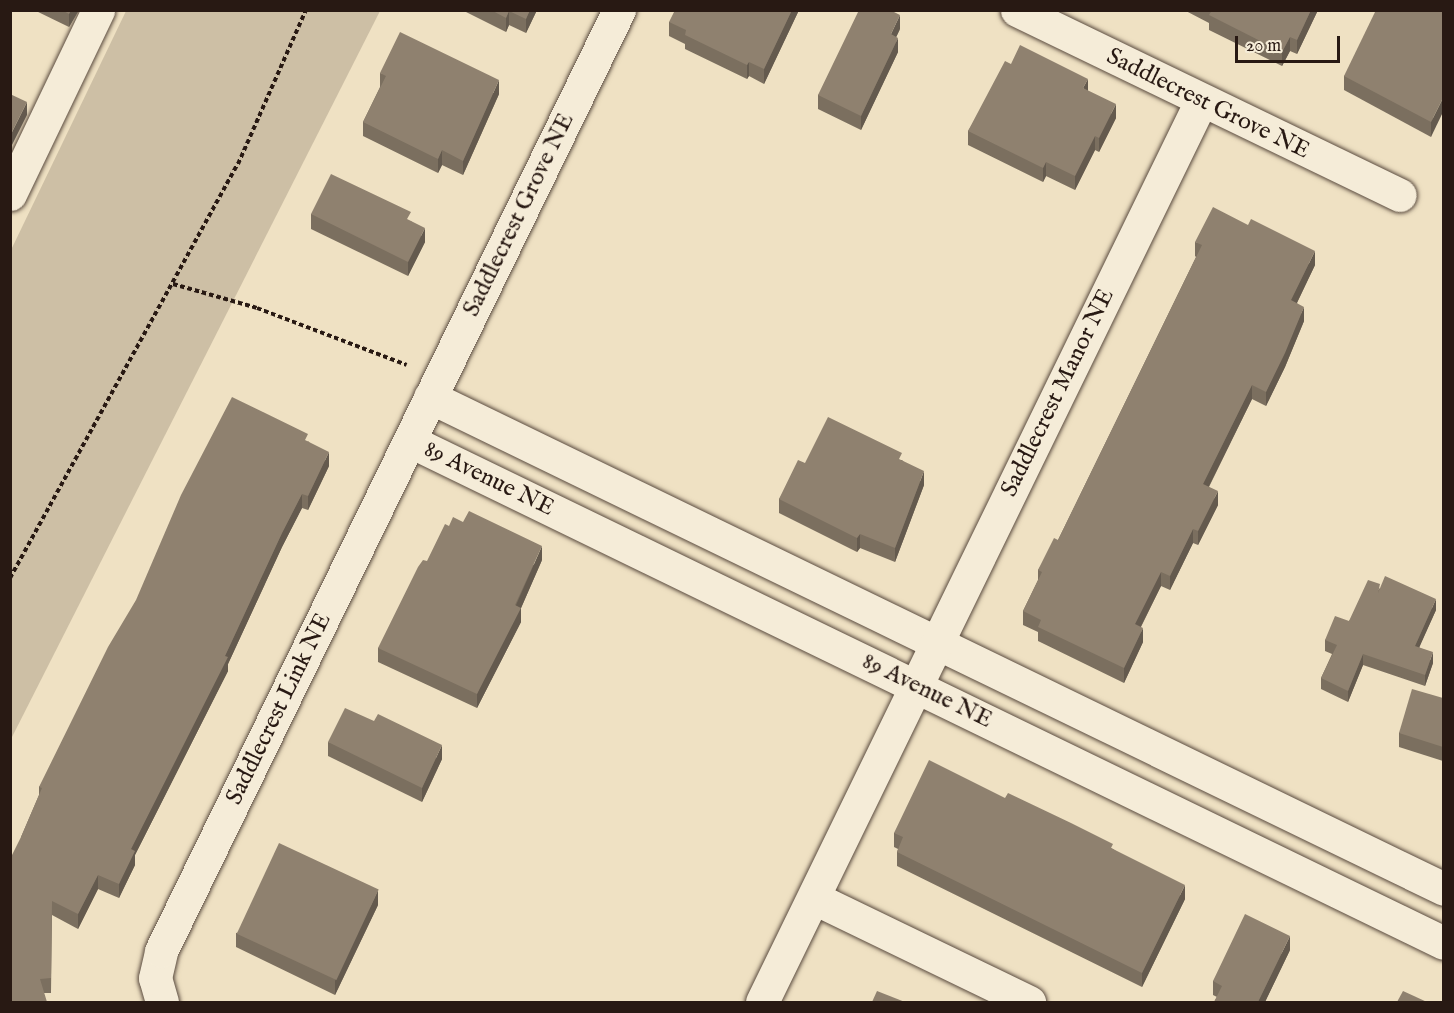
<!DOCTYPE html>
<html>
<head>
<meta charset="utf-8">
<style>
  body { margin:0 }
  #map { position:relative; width:1454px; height:1013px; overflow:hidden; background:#efe1c3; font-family:"IM FELL English",serif }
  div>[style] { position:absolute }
  .green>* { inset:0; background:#cdbfa5 }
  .path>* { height:4px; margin-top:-2px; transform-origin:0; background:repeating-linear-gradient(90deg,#281913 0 4.5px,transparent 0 7.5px) }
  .roads { filter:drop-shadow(0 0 2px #5a4b3f) drop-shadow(0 0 2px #5a4b3f) }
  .minor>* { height:33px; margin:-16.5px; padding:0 16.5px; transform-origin:16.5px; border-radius:16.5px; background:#f5ecd8 }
  .wall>* { inset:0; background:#7b6f5f }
  .shaded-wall>* { inset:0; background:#645a4e }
  .building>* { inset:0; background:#8f816f; transform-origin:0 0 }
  span { translate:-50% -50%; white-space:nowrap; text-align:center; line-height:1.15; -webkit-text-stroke:4.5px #f5ecd8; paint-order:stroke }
  .street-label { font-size:24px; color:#281913 }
  .frame { position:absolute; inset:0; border:12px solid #281913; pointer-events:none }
  .scale { position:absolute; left:1235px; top:36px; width:105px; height:27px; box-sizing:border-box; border:3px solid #281913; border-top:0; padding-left:8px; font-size:18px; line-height:21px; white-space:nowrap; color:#281913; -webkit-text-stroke:4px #f5ecd8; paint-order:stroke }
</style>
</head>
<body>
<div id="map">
  <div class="green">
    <div style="clip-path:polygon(126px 11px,380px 11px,11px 739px,11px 250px)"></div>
  </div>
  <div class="path">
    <div style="left:173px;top:284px;width:87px;rotate:15.9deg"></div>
    <div style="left:257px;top:308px;width:160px;rotate:20.8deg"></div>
    <div style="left:10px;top:578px;width:473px;rotate:-61.2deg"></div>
    <div style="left:238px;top:164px;width:168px;rotate:-66.2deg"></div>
  </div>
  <div class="roads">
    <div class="minor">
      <div style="left:1017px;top:10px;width:425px;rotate:25.8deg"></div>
      <div style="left:10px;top:194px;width:204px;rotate:-64.4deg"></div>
      <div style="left:430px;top:397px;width:1127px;rotate:25.88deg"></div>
      <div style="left:410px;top:441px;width:1149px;rotate:25.9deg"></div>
      <div style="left:814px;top:898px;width:239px;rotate:25.8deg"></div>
      <div style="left:162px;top:1002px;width:25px;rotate:-106deg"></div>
      <div style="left:155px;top:978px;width:28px;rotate:-77deg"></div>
      <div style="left:161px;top:951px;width:1047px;rotate:-64.05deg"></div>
      <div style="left:762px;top:1002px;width:1002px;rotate:-64.02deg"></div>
    </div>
  </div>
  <div class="wall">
    <div style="clip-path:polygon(34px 10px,79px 10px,69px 27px)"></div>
    <div style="clip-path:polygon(462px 10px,537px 10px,526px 33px,509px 25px,506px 32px)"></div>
    <div style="clip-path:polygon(799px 10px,764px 84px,749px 76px,747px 79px,685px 49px,685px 44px,669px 36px,669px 22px)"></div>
    <div style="clip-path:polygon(1184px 10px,1318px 10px,1297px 54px,1290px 51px,1282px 66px,1209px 30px,1209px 23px)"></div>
    <div style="clip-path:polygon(1443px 10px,1431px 137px,1344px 90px,1344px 76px)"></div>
    <div style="clip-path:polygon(900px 29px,896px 37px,898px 52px,861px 130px,818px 109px,818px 95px)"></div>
    <div style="clip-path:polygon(1011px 64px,1088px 91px,1116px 118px,1099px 152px,1095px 150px,1075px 190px,1046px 176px,1043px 182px,968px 145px,968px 131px)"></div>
    <div style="clip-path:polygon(380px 73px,499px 94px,463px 175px,442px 165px,438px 173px,363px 136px,363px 122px,380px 87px)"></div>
    <div style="clip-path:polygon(311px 214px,411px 221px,425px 242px,408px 276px,311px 229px)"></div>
    <div style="clip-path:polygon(1195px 242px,1315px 265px,1297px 303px,1304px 321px,1285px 367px,1266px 406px,1252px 399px,1209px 487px,1218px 505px,1198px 545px,1193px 543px,1170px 590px,1161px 586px,1141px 627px,1143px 642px,1124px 683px,1038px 641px,1038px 632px,1023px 625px,1023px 611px,1038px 580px,1038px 570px,1058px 540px,1196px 257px,1195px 256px)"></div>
    <div style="clip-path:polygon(308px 441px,329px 466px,308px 510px,302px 508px,282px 547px,228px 664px,228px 671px,135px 855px,135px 865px,119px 898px,98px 889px,78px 929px,52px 915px,51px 993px,44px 993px,10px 1002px,21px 837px,39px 795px,39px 787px)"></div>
    <div style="clip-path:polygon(902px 460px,924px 485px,895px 562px,860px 548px,857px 552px,779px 513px,779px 499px,805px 463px)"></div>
    <div style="clip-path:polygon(542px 560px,521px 608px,521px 622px,477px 708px,378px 662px,378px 648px)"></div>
    <div style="clip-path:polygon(1380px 588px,1436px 610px,1419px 647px,1433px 663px,1425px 686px,1363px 665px,1348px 702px,1321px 689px,1321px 678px,1332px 654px,1325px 651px,1325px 640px,1349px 621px)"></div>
    <div style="clip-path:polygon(1443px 698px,1443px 761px,1399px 747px,1399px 733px)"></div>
    <div style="clip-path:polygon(328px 742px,442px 759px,422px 802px,328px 756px)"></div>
    <div style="clip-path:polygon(1005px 798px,1113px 849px,1185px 899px,1142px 987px,897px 866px,897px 852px,898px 849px,894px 847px,894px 833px)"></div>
    <div style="clip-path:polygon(378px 905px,335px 995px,236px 947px,236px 933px)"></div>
    <div style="clip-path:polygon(1290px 950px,1265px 1002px,1214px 1002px,1217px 997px,1213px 995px,1213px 981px)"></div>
  </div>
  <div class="shaded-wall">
    <div style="clip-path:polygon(71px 10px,79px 10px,69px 27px,69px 14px)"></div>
    <div style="clip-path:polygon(530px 10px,537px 10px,526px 33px,526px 19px)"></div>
    <div style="clip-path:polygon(792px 10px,799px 10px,764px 84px,764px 69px)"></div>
    <div style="clip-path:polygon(1311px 10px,1318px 10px,1297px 54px,1297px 40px)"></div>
    <div style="clip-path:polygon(509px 11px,509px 25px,506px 32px,506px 18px)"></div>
    <div style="clip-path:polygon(900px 15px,900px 29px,891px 48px,891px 34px)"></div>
    <div style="clip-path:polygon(1290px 37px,1290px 51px,1282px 66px,1282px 52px)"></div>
    <div style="clip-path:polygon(898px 38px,898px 52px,861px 130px,861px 116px)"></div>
    <div style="clip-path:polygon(749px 62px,749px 76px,747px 79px,747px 65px)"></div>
    <div style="clip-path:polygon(1088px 79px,1088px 93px,1083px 88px)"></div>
    <div style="clip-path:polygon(499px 80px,499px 94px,463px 175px,463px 161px)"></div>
    <div style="clip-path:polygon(1443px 98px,1443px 112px,1431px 137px,1431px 122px)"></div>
    <div style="clip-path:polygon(27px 102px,27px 115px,10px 149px,10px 136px)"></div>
    <div style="clip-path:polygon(1116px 104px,1116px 118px,1099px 152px,1099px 138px)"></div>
    <div style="clip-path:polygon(1095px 136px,1095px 150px,1075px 190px,1075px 176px)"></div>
    <div style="clip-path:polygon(442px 150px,442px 165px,438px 173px,438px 159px)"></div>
    <div style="clip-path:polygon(1046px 162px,1046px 176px,1043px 182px,1043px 168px)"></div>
    <div style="clip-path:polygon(425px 228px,425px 242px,408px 276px,408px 262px)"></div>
    <div style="clip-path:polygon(1315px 251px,1315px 265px,1291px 315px,1291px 300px)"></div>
    <div style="clip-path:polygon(1304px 307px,1304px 321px,1285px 367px,1266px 406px,1266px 392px)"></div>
    <div style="clip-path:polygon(1252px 385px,1252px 399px,1203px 498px,1203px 484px)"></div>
    <div style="clip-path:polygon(329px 452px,329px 466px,308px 510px,308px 496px)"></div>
    <div style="clip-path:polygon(924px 471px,924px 485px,895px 562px,895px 548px)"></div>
    <div style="clip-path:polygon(1218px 491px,1218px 505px,1198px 545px,1198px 531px)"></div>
    <div style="clip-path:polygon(302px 494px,302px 508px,282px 547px,228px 664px,228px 671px,135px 855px,135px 865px,119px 898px,119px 884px,131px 849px,225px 656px,282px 533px)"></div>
    <div style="clip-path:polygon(1193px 529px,1193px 543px,1170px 590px,1170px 576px)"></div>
    <div style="clip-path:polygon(860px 534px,860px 548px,857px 552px,857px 538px)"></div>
    <div style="clip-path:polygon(542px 546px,542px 560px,518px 615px,521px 608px,521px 622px,477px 708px,477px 694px)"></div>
    <div style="clip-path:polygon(1161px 572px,1161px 586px,1135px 638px,1135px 624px)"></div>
    <div style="clip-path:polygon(1436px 599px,1436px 610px,1415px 657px,1415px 646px)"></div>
    <div style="clip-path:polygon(1143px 628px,1143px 642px,1124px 683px,1124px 668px)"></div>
    <div style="clip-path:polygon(1433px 652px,1433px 663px,1425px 686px,1425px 675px)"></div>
    <div style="clip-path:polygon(1363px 654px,1363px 665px,1348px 702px,1348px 691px)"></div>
    <div style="clip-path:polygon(442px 745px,442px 759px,422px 802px,422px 788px)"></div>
    <div style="clip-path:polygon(98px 875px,98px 889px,78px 929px,78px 914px)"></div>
    <div style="clip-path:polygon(1185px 885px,1185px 899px,1142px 987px,1142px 973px)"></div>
    <div style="clip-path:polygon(378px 890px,378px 905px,335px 995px,335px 981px)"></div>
    <div style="clip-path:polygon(1290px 936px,1290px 950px,1265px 1002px,1258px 1002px)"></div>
  </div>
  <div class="building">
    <div style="clip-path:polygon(62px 10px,71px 10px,69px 14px)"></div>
    <div style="clip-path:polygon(491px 10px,530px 10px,526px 19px,509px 11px,506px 18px)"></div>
    <div style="clip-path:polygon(675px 10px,792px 10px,764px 69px,749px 62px,747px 65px,685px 35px,686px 30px,669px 22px)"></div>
    <div style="clip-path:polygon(859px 10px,890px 10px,900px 15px,891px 34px,898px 38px,861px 116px,818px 95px)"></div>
    <div style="clip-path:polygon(1212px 10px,1311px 10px,1297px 40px,1290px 37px,1282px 52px,1209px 15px)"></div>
    <div style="clip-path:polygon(1376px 10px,1443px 10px,1443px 98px,1431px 122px,1344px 76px)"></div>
    <div style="clip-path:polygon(400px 32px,499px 80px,463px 161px,442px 150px,438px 159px,363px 122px,386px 76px,380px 73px)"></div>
    <div style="clip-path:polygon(1020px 45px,1088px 79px,1083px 88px,1116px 104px,1099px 138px,1095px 136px,1075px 176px,1046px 162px,1043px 168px,968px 131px,1005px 61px,1011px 64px)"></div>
    <div style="clip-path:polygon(10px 94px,27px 102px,10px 136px)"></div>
    <div style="clip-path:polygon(331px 174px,411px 212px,407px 219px,425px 228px,408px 262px,311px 214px)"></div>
    <div style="clip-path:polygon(1213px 207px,1248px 225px,1251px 219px,1315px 251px,1291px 300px,1304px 307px,1285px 353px,1266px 392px,1252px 385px,1203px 484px,1218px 491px,1198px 531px,1193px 529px,1170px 576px,1161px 572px,1135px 624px,1143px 628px,1124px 668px,1038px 627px,1041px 620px,1023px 611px,1042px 572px,1038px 570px,1054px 538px,1058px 540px,1202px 245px,1195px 242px)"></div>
    <div style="clip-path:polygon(232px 397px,308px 434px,305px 440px,329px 452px,308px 496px,302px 494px,282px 533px,225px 656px,228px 657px,131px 849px,135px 851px,119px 884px,98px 875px,78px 914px,52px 901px,51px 978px,40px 979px,47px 1002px,10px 1002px,10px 859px,21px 837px,42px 788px,39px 787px,108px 647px,136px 600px,181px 495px)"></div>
    <div style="clip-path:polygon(828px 417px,902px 453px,899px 459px,924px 471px,895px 548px,860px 534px,857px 538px,779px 499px,798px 460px,805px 463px)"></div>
    <div style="clip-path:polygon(469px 511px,542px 546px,515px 605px,521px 608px,477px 694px,378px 648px,418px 567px,423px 560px,427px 561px,445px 524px,449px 526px,453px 517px,463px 522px)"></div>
    <div style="clip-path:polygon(1385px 576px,1436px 599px,1415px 646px,1433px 652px,1425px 675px,1363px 654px,1348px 691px,1321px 678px,1337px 645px,1325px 640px,1335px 616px,1349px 621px,1368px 580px,1380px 584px,1378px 593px)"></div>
    <div style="clip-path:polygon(1412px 689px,1443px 698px,1443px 747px,1399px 733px)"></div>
    <div style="clip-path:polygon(345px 708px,374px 721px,378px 714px,442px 745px,422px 788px,328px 742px)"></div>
    <div style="clip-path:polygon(929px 760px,1005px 798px,1008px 793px,1071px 823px,1113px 844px,1111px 848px,1185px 885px,1142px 973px,897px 852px,903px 837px,894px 833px)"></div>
    <div style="left:279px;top:843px;width:110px;height:100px;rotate:25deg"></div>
    <div style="clip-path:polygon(1245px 914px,1290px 936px,1258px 1002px,1214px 1002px,1222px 986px,1213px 981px)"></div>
    <div style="clip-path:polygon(877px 991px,905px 1002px,872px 1002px)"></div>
    <div style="clip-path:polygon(1403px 991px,1427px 1002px,1397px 1002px)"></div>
  </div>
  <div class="street-label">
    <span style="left:1208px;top:104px;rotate:26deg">Saddlecrest Grove NE</span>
    <span style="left:519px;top:215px;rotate:-64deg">Saddlecrest Grove NE</span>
    <span style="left:1058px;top:393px;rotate:-64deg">Saddlecrest Manor NE</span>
    <span style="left:489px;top:479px;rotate:26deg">89 Avenue NE</span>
    <span style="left:927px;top:691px;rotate:26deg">89 Avenue NE</span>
    <span style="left:279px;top:709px;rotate:-64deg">Saddlecrest Link NE</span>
  </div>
  <div class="frame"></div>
  <div class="scale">20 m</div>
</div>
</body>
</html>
